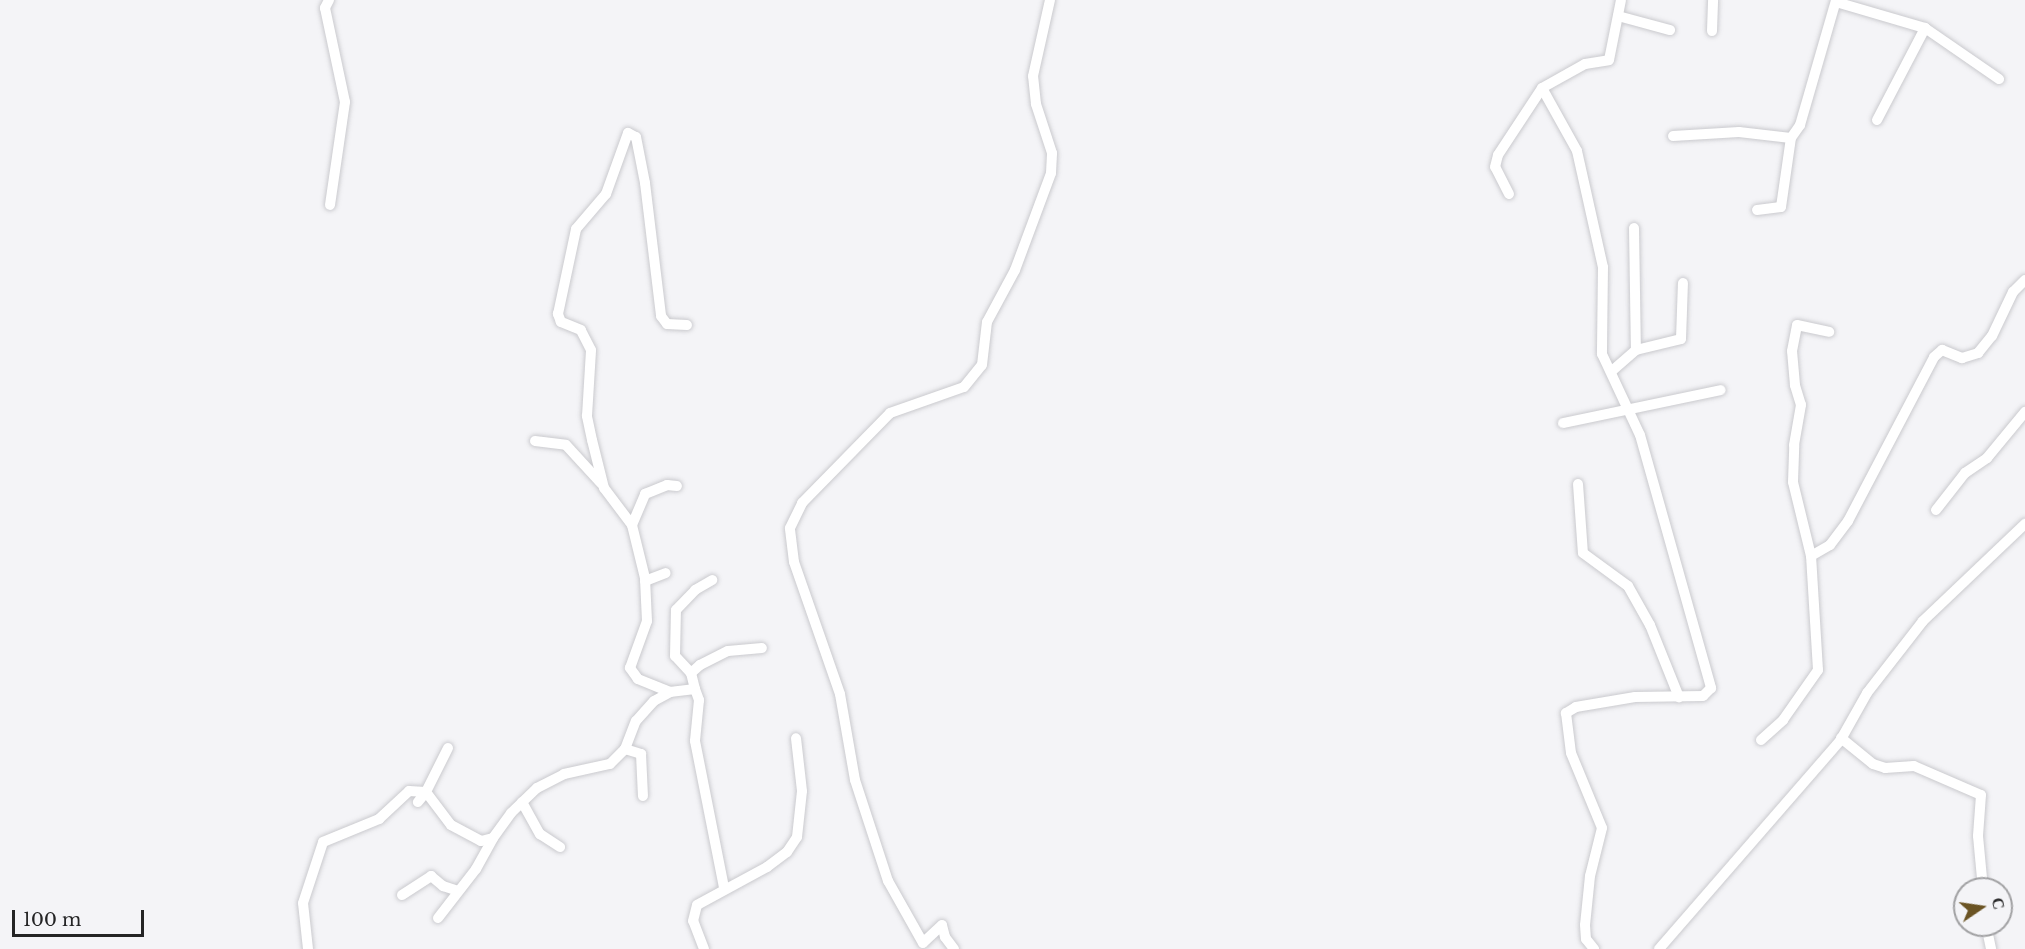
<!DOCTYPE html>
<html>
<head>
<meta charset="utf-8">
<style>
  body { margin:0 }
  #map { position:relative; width:2025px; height:949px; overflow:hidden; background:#f4f4f7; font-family:"Libre Baskerville",serif }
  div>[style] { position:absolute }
  .roads { filter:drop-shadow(0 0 2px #cacace) drop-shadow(0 0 2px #cacace) }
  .minor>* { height:10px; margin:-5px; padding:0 5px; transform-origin:5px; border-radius:5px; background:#fff }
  span { translate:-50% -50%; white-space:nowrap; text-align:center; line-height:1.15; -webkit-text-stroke:6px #f4f4f7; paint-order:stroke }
  .north { position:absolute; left:1953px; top:877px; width:60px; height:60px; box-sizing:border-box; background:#f4f4f7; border:2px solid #a1a1a3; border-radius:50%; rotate:77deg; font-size:16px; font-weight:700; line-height:24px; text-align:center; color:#242425 }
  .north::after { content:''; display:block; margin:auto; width:21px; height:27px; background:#6b5424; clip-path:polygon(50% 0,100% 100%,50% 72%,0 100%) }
  .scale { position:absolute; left:12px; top:910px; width:132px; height:27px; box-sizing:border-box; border:3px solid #242425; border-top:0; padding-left:8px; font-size:18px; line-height:21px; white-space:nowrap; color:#242425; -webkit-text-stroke:4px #f4f4f7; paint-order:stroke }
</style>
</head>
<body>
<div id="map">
  <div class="roads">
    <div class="minor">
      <div style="left:329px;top:0;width:9px;rotate:117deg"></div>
      <div style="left:325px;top:8px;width:96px;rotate:78deg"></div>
      <div style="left:345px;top:102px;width:104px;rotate:98.3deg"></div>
      <div style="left:1836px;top:2px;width:93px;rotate:16.3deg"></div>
      <div style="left:1925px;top:28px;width:90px;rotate:34.6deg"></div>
      <div style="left:1618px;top:16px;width:54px;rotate:15.1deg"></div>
      <div style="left:1712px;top:31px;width:31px;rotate:-88deg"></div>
      <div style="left:1542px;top:88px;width:72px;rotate:60.9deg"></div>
      <div style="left:1577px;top:151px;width:119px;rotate:77.4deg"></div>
      <div style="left:1603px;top:267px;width:87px;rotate:90.7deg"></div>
      <div style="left:1602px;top:354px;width:89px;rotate:64.9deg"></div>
      <div style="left:1640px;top:435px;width:263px;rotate:74.3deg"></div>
      <div style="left:1711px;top:688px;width:11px;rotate:135deg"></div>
      <div style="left:1703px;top:696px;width:68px;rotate:179.2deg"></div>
      <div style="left:1635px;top:697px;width:60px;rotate:170.4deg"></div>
      <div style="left:1576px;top:707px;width:12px;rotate:149deg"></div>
      <div style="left:1566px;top:713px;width:40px;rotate:82.9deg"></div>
      <div style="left:1571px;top:753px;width:81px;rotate:67.5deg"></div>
      <div style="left:1602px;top:828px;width:49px;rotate:104deg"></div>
      <div style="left:1590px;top:876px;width:49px;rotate:95.8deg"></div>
      <div style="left:1585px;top:925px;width:14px;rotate:86deg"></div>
      <div style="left:1586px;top:939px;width:13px;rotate:51deg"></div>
      <div style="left:1877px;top:120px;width:104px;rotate:-62.4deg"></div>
      <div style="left:1673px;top:136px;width:66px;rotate:-3.5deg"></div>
      <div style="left:1739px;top:132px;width:52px;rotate:6.6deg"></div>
      <div style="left:1509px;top:194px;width:30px;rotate:-117deg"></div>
      <div style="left:1495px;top:167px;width:12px;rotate:-76deg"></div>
      <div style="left:1498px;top:155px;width:80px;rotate:-56.7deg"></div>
      <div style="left:1542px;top:88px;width:49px;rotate:-29.2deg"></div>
      <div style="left:1585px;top:64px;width:24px;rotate:-9deg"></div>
      <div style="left:1609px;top:60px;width:61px;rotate:-78.7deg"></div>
      <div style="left:1757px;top:210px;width:24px;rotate:-7deg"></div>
      <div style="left:1781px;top:207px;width:70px;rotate:-81.8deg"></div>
      <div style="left:1791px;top:138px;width:16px;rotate:-55deg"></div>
      <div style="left:1800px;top:125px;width:130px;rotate:-73.9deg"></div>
      <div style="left:1634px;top:228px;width:122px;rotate:89.1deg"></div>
      <div style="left:1613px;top:370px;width:30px;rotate:-41deg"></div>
      <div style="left:1636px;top:350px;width:46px;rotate:-13.7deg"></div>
      <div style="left:1681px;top:339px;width:56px;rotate:-88deg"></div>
      <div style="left:1563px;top:423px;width:161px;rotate:-11.8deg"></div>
      <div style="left:535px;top:441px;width:31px;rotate:7deg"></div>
      <div style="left:566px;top:445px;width:52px;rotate:47.4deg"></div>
      <div style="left:1578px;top:484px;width:69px;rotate:85.9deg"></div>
      <div style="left:1583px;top:553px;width:56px;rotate:36.3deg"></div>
      <div style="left:1628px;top:586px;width:45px;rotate:60.6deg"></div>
      <div style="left:1650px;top:625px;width:78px;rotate:68.1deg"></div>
      <div style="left:1936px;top:510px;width:47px;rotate:-51.9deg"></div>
      <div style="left:1965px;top:473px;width:27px;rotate:-34deg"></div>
      <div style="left:1987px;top:458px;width:60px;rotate:-50.4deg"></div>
      <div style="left:632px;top:525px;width:34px;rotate:-67deg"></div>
      <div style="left:645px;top:494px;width:24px;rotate:-22deg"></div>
      <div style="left:667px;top:485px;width:10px;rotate:6deg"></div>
      <div style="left:1811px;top:556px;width:76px;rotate:-103.7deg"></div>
      <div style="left:1793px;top:482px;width:37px;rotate:-88deg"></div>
      <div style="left:1794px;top:445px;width:41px;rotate:-80.1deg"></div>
      <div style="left:1801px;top:405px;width:21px;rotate:-107deg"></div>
      <div style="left:1795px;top:385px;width:34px;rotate:-95deg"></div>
      <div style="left:1792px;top:351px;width:26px;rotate:-79deg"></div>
      <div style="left:1797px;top:325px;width:33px;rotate:12deg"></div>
      <div style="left:645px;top:581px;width:22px;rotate:-21deg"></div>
      <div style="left:691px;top:673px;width:23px;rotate:-133deg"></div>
      <div style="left:675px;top:656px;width:46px;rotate:-88.8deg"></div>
      <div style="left:676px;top:610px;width:28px;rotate:-46deg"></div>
      <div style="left:695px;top:590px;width:20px;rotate:-30deg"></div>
      <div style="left:695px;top:689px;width:16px;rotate:-104deg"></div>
      <div style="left:691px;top:673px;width:12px;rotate:-42deg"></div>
      <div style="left:700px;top:665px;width:31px;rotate:-27deg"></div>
      <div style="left:728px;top:651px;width:34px;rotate:-5deg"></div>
      <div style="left:670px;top:692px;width:35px;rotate:-158deg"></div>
      <div style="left:638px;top:679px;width:14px;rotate:-126deg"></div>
      <div style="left:630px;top:668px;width:50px;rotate:-70.1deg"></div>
      <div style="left:647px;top:621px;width:43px;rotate:-92.7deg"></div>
      <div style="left:645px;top:578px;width:55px;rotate:-103.8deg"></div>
      <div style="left:632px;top:525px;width:46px;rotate:-127.1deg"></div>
      <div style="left:604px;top:488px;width:49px;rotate:-104deg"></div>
      <div style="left:592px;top:440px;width:25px;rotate:-102deg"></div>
      <div style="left:587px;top:416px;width:66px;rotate:-86.5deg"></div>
      <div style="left:591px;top:350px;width:22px;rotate:-117deg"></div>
      <div style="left:581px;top:330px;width:22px;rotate:-158deg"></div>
      <div style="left:561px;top:322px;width:9px;rotate:-111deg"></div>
      <div style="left:558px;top:314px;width:87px;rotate:-78deg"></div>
      <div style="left:576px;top:229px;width:46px;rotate:-49.4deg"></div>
      <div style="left:606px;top:194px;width:65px;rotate:-70.2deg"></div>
      <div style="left:628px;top:133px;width:9px;rotate:27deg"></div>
      <div style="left:636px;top:137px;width:47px;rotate:78.9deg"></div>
      <div style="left:645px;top:183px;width:134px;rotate:83.1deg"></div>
      <div style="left:661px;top:316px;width:10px;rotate:53deg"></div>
      <div style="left:667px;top:324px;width:20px;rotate:3deg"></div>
      <div style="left:1841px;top:738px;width:41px;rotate:39.1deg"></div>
      <div style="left:1873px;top:764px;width:13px;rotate:18deg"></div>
      <div style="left:1885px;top:768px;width:29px;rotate:-4deg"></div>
      <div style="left:1914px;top:766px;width:73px;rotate:23.4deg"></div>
      <div style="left:1981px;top:795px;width:41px;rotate:94.2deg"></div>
      <div style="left:1978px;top:836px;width:53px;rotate:84.6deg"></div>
      <div style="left:1761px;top:740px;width:30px;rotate:-42deg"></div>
      <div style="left:1783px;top:720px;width:61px;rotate:-55deg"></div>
      <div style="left:1818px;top:670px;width:114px;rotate:-93.5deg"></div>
      <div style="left:1811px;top:556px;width:22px;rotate:-30deg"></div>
      <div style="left:1830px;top:545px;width:30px;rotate:-53deg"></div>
      <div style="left:1848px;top:521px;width:185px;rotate:-62.3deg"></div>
      <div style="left:1934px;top:357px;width:11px;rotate:-41deg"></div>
      <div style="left:1942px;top:350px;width:22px;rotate:22deg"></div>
      <div style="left:1962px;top:358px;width:17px;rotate:-17deg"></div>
      <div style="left:1978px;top:353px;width:22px;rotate:-51deg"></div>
      <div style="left:1992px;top:336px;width:49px;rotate:-64.5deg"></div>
      <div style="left:2013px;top:292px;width:17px;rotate:-45deg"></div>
      <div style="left:448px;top:748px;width:49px;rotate:116.6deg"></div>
      <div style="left:426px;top:792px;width:41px;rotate:52.9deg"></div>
      <div style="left:451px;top:825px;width:34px;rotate:28deg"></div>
      <div style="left:481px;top:841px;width:12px;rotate:-14deg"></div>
      <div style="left:493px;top:838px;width:31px;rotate:-54deg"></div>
      <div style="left:511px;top:813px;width:36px;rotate:-44deg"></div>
      <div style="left:537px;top:788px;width:30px;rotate:-27deg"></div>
      <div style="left:564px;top:774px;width:47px;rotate:-12.3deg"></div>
      <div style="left:610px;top:764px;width:21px;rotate:-45deg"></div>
      <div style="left:625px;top:749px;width:30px;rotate:-69deg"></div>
      <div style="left:636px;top:721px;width:27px;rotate:-48deg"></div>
      <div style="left:654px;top:701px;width:18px;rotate:-29deg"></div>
      <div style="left:670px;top:692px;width:25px;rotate:-7deg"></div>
      <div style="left:695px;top:689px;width:12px;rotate:70deg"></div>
      <div style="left:699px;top:700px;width:41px;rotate:95.6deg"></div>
      <div style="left:695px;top:741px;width:149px;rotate:78.8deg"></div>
      <div style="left:625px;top:749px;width:17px;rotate:17deg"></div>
      <div style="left:641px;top:754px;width:42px;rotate:87.3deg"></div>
      <div style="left:522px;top:802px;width:37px;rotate:61deg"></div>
      <div style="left:540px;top:834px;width:24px;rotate:33deg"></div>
      <div style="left:402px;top:895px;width:35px;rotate:-33deg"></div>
      <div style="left:431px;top:876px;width:16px;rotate:40deg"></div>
      <div style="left:443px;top:886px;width:16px;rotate:18deg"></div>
      <div style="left:438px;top:918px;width:62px;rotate:-52.2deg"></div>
      <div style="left:476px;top:869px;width:35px;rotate:-61deg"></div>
      <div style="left:1986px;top:925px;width:25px;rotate:78deg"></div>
      <div style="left:308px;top:949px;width:46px;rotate:-96.2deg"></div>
      <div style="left:303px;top:903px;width:64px;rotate:-71.8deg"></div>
      <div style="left:323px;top:842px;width:61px;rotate:-22.3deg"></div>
      <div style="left:379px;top:819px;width:41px;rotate:-43deg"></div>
      <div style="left:409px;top:791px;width:17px;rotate:3deg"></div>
      <div style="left:426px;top:792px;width:13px;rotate:129deg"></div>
      <div style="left:704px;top:949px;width:30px;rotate:-111deg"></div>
      <div style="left:693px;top:921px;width:16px;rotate:-76deg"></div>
      <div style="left:697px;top:905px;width:80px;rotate:-28.5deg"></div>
      <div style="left:767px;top:867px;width:25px;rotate:-37deg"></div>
      <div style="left:787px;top:852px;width:18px;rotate:-56deg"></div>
      <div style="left:797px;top:837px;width:46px;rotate:-83.8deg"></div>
      <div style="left:802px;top:791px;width:53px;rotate:-96.5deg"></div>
      <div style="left:954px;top:949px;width:15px;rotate:-127deg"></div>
      <div style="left:945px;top:937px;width:12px;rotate:-104deg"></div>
      <div style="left:942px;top:925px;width:26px;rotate:137deg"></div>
      <div style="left:923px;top:943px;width:71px;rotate:-119.4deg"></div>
      <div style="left:888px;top:881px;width:106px;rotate:-108.1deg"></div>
      <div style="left:855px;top:780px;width:87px;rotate:-99.9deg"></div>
      <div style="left:840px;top:694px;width:140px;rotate:-109.2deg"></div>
      <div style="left:794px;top:562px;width:34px;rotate:-97deg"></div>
      <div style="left:790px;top:528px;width:28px;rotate:-64deg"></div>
      <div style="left:802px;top:503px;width:126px;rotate:-45.6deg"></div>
      <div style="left:890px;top:413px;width:78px;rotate:-19.4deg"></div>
      <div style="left:964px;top:387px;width:28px;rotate:-51deg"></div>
      <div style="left:982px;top:365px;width:43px;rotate:-83.4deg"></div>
      <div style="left:987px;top:322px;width:59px;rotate:-61.7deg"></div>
      <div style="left:1015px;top:270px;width:103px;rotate:-69.6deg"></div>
      <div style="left:1051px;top:173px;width:20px;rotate:-87deg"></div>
      <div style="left:1052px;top:153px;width:52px;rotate:-108.1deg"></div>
      <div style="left:1036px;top:104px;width:28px;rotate:-96deg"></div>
      <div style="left:1033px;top:76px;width:78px;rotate:-77.4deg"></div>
      <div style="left:1659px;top:949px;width:276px;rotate:-49deg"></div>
      <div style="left:1840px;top:741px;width:55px;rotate:-60.6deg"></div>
      <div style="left:1867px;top:693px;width:91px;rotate:-52.1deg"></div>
      <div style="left:1923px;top:621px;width:141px;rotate:-43.6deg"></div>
    </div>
  </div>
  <div class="north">С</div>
  <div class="scale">100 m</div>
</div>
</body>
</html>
